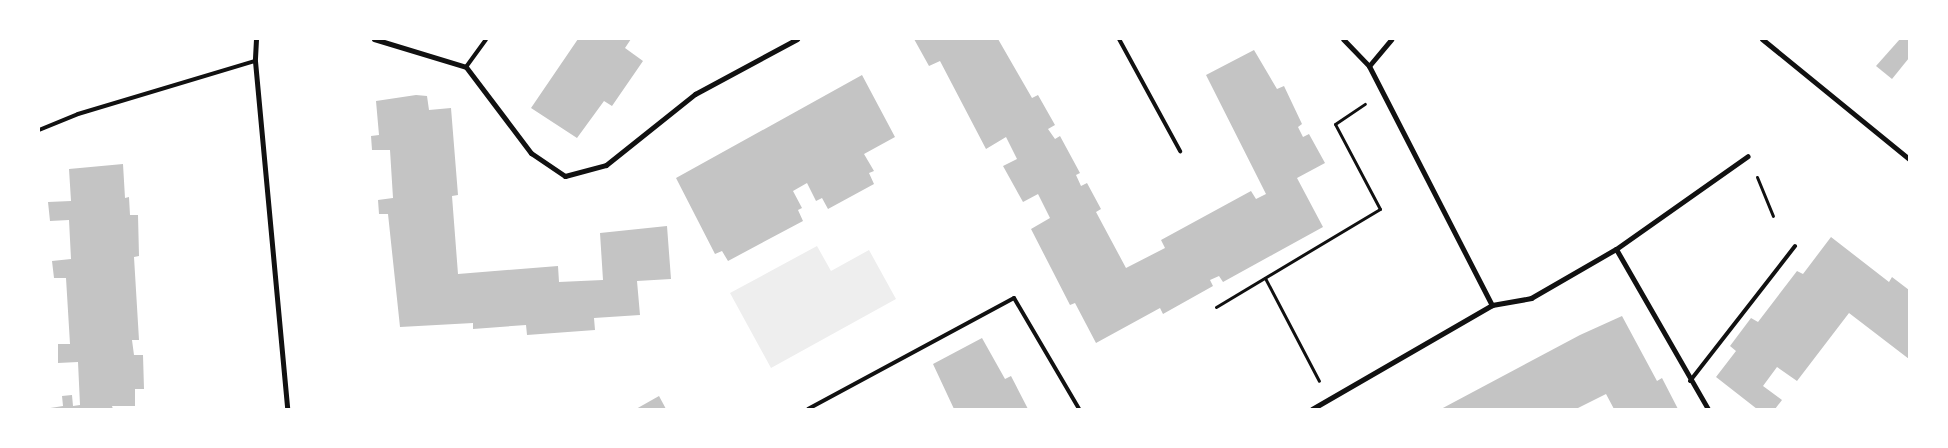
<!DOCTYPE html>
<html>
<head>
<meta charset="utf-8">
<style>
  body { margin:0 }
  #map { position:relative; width:1948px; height:448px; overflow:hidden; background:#fff; font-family:Arial,sans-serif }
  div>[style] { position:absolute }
  .green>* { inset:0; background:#eee }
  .building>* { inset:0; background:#c4c4c4 }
  .path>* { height:3px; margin:-1.5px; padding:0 1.5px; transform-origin:1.5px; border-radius:1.5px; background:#111 }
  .service>* { height:4px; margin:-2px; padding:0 2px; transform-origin:2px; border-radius:2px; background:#111 }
  .minor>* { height:5px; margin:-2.5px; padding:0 2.5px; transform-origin:2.5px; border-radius:2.5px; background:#111 }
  span { translate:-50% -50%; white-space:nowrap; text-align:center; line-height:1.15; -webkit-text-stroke:5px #fff; paint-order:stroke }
  .frame { position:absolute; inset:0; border:40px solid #fff; pointer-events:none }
</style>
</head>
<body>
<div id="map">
  <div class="green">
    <div style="clip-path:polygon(817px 246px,831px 271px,869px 250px,896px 299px,771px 368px,730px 293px)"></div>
  </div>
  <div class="building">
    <div style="clip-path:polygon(578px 39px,631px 39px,625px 48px,643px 61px,612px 106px,604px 101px,577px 138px,531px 108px)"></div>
    <div style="clip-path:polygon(914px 39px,998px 39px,1032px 98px,1038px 95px,1055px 125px,1048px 129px,1055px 139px,1060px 136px,1080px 173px,1076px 175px,1081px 186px,1087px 183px,1101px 209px,1096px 212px,1126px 268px,1165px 248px,1161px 240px,1251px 191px,1256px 199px,1266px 194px,1206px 75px,1254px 50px,1277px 89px,1284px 86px,1302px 124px,1298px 127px,1303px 137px,1309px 134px,1325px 163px,1297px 178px,1323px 227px,1223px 282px,1219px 276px,1210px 280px,1213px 286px,1163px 314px,1160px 308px,1096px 343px,1075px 303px,1070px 305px,1031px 229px,1050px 218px,1038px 194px,1023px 202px,1003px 166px,1017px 159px,1006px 137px,986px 149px,940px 61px,929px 66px)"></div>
    <div style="clip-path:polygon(1900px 39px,1909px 39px,1909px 58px,1892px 79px,1876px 66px)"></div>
    <div style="clip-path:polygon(862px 75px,895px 137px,864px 154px,874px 171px,869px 173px,874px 184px,828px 209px,822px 198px,816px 201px,807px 183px,793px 191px,802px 208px,798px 210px,803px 221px,728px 261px,722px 251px,715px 254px,676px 178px)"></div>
    <div style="clip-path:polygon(416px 95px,427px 96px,429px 110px,451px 108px,458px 195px,452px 196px,458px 274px,558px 266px,559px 282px,603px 280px,600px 233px,667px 226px,671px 279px,637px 281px,640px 315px,594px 318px,595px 330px,527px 335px,526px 325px,473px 329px,473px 323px,400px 327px,388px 214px,379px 214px,378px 200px,393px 198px,390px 150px,372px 150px,371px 136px,379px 135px,376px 101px)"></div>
    <div style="clip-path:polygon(123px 164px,125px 198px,129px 197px,130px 215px,138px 215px,139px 256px,134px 257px,139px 340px,132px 340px,134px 355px,143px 355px,144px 389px,135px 389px,135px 406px,112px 406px,113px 409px,44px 409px,63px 406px,62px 396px,72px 395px,73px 406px,80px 405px,78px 362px,58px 363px,58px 344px,70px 344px,66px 278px,54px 278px,52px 261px,71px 259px,69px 220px,50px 221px,48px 202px,71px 201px,69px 169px)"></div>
    <div style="clip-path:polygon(1831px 237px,1889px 282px,1892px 277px,1909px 290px,1909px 359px,1849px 313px,1797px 381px,1777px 367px,1763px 386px,1782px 400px,1775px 409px,1757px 409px,1716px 377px,1736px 351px,1730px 346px,1751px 318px,1758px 322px,1797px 271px,1803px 274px)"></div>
    <div style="clip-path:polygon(1622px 316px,1657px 381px,1662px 378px,1678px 409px,1614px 409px,1606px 394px,1576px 409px,1441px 409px,1580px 335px)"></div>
    <div style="clip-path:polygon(982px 338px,1005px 379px,1011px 376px,1028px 409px,954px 409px,933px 364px)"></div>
    <div style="clip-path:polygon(659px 396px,666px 409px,636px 409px)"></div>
  </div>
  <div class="path">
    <div style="left:1757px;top:177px;width:42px;rotate:67.7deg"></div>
    <div style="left:1265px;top:278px;width:116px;rotate:62.3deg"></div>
    <div style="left:1216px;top:307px;width:191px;rotate:-30.9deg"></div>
    <div style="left:1380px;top:209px;width:96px;rotate:-117.9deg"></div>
    <div style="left:1335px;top:124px;width:36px;rotate:-34deg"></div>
  </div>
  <div class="service">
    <div style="left:1119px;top:39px;width:128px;rotate:61.4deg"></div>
    <div style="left:466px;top:67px;width:34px;rotate:-54deg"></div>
    <div style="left:39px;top:130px;width:42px;rotate:-22.3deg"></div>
    <div style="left:78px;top:114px;width:185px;rotate:-16.7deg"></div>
    <div style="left:1690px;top:381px;width:171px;rotate:-52.1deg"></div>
    <div style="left:808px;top:409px;width:234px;rotate:-28.3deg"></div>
    <div style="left:1014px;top:298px;width:129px;rotate:59.6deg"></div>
  </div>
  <div class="minor">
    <div style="left:256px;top:39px;width:22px;rotate:93deg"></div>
    <div style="left:255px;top:61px;width:349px;rotate:84.7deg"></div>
    <div style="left:374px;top:39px;width:96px;rotate:16.9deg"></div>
    <div style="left:466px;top:67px;width:108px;rotate:52.9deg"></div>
    <div style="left:531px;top:153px;width:41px;rotate:34.1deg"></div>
    <div style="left:565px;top:176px;width:42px;rotate:-15deg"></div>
    <div style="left:606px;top:165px;width:114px;rotate:-38.6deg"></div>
    <div style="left:695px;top:94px;width:116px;rotate:-28.3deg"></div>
    <div style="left:1343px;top:39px;width:37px;rotate:46deg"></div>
    <div style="left:1369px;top:66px;width:269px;rotate:62.8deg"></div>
    <div style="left:1762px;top:39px;width:190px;rotate:39.2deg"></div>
    <div style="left:1369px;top:66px;width:35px;rotate:-50deg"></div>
    <div style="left:1616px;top:249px;width:185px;rotate:60.1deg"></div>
    <div style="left:1312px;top:409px;width:208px;rotate:-30deg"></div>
    <div style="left:1492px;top:305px;width:40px;rotate:-10deg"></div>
    <div style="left:1531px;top:298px;width:98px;rotate:-30deg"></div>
    <div style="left:1616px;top:249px;width:161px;rotate:-35.2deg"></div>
  </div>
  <div class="frame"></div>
</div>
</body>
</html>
